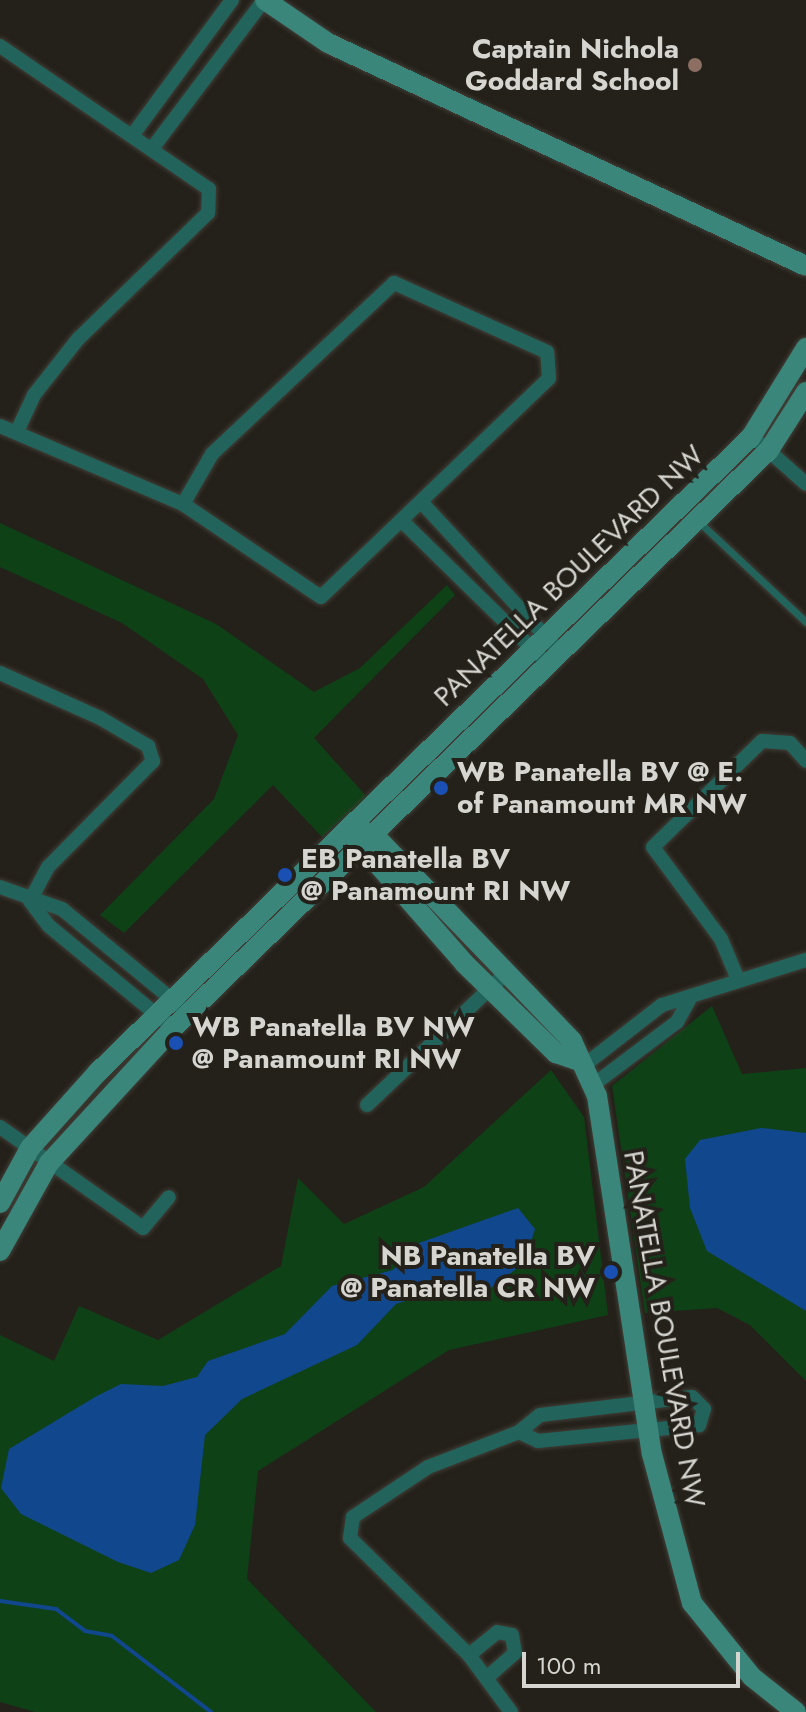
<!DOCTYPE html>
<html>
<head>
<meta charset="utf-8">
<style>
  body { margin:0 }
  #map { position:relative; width:806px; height:1712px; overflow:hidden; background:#24211a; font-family:Jost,sans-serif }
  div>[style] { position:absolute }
  .green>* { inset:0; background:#0f4117 }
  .water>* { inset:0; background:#11478d }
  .stream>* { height:4px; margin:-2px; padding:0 2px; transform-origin:2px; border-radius:2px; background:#11478d }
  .roads { filter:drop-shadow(0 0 2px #403e37) drop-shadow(0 0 2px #403e37) }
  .lane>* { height:7px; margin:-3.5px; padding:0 3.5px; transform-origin:3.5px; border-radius:3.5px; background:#22645c }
  .street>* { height:14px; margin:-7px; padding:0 7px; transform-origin:7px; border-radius:7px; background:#22645c }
  .secondary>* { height:20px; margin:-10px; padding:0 10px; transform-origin:10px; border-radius:10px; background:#3a867b }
  .dots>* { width:22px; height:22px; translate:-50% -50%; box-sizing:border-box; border:4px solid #24211a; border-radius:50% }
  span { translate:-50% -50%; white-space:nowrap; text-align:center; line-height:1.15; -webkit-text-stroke:8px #24211a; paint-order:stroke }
  .poi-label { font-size:28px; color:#d6d5d0; font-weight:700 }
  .right { translate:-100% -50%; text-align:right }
  .left { translate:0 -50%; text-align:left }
  .street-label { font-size:28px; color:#d6d5d0 }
  .scale { position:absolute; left:522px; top:1652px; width:218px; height:36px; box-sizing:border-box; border:4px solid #d6d5d0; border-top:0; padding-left:10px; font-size:24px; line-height:28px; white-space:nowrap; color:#d6d5d0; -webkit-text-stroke:6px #24211a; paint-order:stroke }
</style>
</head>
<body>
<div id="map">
  <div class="green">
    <div style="clip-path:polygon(0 523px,216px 624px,314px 692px,360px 668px,447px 585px,455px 595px,314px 738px,367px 797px,322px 837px,273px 785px,124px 933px,100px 915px,214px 799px,238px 735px,203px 679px,122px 623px,0 567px)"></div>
    <div style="clip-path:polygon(712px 1006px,742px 1074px,806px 1068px,806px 1381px,750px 1325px,717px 1308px,645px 1313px,612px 1086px)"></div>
    <div style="clip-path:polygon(551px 1070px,584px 1117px,608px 1315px,449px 1350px,258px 1471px,247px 1579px,376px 1712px,35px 1712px,0 1702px,0 1335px,54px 1361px,79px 1306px,158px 1340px,281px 1266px,298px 1178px,344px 1224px,424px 1187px)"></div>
  </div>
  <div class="water">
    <div style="clip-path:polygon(761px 1128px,806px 1133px,806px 1311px,707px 1251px,690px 1208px,685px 1159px,700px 1140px)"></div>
    <div style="clip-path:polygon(518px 1208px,535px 1229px,529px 1248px,520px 1266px,488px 1290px,436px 1291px,396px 1304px,357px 1345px,242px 1399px,205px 1435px,195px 1525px,179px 1560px,151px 1573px,118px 1562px,21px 1514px,1px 1488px,9px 1449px,95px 1397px,121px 1384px,163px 1386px,197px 1377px,208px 1361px,285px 1334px,332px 1286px,393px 1270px,419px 1243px)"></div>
  </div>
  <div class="stream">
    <div style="left:0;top:1601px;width:57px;rotate:8.1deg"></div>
    <div style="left:56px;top:1609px;width:36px;rotate:37deg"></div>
    <div style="left:85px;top:1631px;width:27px;rotate:10deg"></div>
    <div style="left:112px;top:1636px;width:125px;rotate:37.5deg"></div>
  </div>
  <div class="roads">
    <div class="lane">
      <div style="left:698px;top:521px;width:148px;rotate:43.1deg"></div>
    </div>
    <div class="street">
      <div style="left:0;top:46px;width:253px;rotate:34.4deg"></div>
      <div style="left:209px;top:189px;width:24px;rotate:92deg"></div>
      <div style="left:208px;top:213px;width:181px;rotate:135.9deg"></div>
      <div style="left:78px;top:339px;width:71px;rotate:128.2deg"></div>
      <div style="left:34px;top:395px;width:40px;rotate:115deg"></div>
      <div style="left:134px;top:133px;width:165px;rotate:-53.6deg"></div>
      <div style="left:154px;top:146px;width:183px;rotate:-53deg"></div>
      <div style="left:0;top:426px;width:199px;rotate:23.1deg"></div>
      <div style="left:183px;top:504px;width:166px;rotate:34deg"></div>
      <div style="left:321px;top:597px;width:316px;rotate:-43.8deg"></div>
      <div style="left:549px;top:378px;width:26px;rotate:-94deg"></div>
      <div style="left:547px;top:352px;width:168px;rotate:-155.7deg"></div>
      <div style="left:394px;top:283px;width:250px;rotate:136.8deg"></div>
      <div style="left:212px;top:454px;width:58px;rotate:120.1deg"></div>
      <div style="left:761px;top:444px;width:60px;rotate:41.6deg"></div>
      <div style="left:423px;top:504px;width:200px;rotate:47.2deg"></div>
      <div style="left:403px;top:522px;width:202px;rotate:44.4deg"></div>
      <div style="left:0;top:673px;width:110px;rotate:24.2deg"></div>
      <div style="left:100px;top:718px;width:56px;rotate:30.3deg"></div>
      <div style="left:148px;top:746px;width:16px;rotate:72deg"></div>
      <div style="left:153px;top:761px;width:149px;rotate:134.7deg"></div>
      <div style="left:48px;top:867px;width:38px;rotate:118deg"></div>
      <div style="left:0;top:887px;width:66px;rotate:19.5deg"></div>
      <div style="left:62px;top:909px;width:151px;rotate:39.4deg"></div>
      <div style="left:30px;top:901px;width:31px;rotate:53deg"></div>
      <div style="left:49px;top:926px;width:148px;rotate:39.5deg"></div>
      <div style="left:737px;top:977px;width:41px;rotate:-112.8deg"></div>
      <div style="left:721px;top:939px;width:114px;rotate:-126.5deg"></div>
      <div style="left:653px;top:847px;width:152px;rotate:-44.2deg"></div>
      <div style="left:762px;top:741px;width:28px;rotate:4deg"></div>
      <div style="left:790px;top:743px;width:24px;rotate:48deg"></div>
      <div style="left:582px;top:1067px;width:101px;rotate:-37.8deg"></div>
      <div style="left:662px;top:1005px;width:151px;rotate:-17.4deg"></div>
      <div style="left:593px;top:1085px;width:105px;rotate:-36.9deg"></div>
      <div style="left:677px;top:1022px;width:25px;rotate:-61deg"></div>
      <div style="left:367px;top:1105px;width:193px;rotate:-43.5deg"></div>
      <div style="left:0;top:1127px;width:175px;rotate:35.2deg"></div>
      <div style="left:143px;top:1228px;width:40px;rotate:-50deg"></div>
      <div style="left:469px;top:1655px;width:36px;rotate:-39deg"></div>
      <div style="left:497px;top:1632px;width:15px;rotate:11deg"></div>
      <div style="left:512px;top:1635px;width:18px;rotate:81deg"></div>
      <div style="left:515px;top:1653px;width:38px;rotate:139deg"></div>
      <div style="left:511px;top:1712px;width:71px;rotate:-126.4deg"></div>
      <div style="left:469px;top:1655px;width:167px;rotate:-135.5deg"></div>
      <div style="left:350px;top:1538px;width:21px;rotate:-82deg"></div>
      <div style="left:353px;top:1517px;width:90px;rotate:-33.7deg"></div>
      <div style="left:428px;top:1467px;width:97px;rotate:-21deg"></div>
      <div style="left:519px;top:1432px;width:27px;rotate:-39deg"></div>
      <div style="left:540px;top:1415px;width:153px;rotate:-6.8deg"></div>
      <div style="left:692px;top:1397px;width:17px;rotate:45deg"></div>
      <div style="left:704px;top:1409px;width:17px;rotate:107deg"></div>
      <div style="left:699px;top:1425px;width:162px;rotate:174.3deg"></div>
      <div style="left:538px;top:1441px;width:21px;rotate:-155deg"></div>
    </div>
    <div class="secondary">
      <div style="left:265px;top:0;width:76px;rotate:34.3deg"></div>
      <div style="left:328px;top:43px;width:527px;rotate:25.01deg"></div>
      <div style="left:362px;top:831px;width:11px;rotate:15deg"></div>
      <div style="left:373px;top:834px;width:287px;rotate:46.1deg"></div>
      <div style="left:572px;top:1041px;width:60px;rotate:65.6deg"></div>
      <div style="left:597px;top:1096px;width:362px;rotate:81.3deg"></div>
      <div style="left:652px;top:1454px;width:154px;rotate:75deg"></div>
      <div style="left:692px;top:1603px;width:95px;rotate:51deg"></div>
      <div style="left:752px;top:1677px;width:56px;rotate:38.5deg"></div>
      <div style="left:353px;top:836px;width:169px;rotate:48.8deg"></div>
      <div style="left:464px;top:963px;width:129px;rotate:44.4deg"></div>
      <div style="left:556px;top:1053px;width:21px;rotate:19deg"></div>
      <div style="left:0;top:1203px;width:63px;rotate:-61.4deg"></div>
      <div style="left:30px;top:1148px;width:102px;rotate:-48.2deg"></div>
      <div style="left:98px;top:1072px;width:911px;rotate:-44.2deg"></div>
      <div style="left:751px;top:437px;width:105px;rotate:-58.3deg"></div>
      <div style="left:0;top:1251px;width:101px;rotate:-60.9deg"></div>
      <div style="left:49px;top:1163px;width:183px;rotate:-47.4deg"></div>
      <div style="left:173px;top:1028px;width:830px;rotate:-44.12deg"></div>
      <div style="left:769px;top:450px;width:69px;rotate:-57.5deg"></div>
    </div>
  </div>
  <div class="dots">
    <div style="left:695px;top:65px;background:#8d6e63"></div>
    <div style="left:441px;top:788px;background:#1a4fb4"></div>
    <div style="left:285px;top:875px;background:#1a4fb4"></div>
    <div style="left:176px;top:1043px;background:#1a4fb4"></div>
    <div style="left:611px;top:1272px;background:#1a4fb4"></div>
  </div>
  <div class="poi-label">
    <span class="right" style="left:679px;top:65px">Captain Nichola<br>Goddard School</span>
    <span class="left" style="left:457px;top:788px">WB Panatella BV @ E.<br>of Panamount MR NW</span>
    <span class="left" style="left:301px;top:875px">EB Panatella BV<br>@ Panamount RI NW</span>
    <span class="left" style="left:192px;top:1043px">WB Panatella BV NW<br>@ Panamount RI NW</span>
    <span class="right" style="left:595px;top:1272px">NB Panatella BV<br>@ Panatella CR NW</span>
  </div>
  <div class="street-label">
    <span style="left:569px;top:576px;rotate:-44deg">PANATELLA BOULEVARD NW</span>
    <span style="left:664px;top:1329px;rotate:80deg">PANATELLA BOULEVARD NW</span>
  </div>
  <div class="scale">100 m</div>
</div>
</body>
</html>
